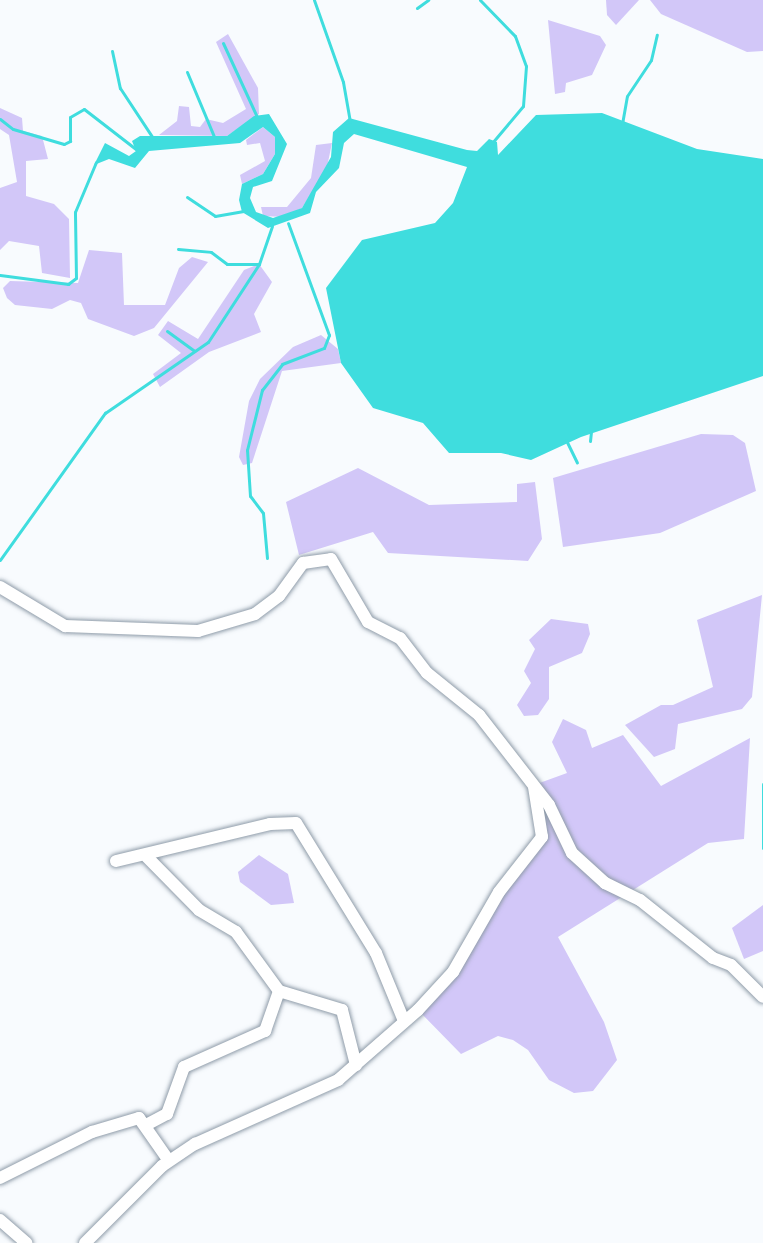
<!DOCTYPE html>
<html>
<head>
<meta charset="utf-8">
<style>
  body { margin:0 }
  #map { position:relative; width:763px; height:1243px; overflow:hidden; background:#f8fbfe; font-family:Roboto,sans-serif }
  div>[style] { position:absolute }
  .green>* { inset:0; background:#d2c7f8 }
  .water>* { inset:0; background:#3fddde }
  .stream>* { height:3px; margin:-1.5px; padding:0 1.5px; transform-origin:1.5px; border-radius:1.5px; background:#3fddde }
  .roads { filter:drop-shadow(0 0 2px #8f9ca9) drop-shadow(0 0 2px #8f9ca9) }
  .minor>* { height:12px; margin:-6px; padding:0 6px; transform-origin:6px; border-radius:6px; background:#fff }
  span { translate:-50% -50%; white-space:nowrap; text-align:center; line-height:1.15; -webkit-text-stroke:4.5px #f8fbfe; paint-order:stroke }
</style>
</head>
<body>
<div id="map">
  <div class="green">
    <div style="clip-path:polygon(606px 0,639px 0,616px 25px,607px 15px)"></div>
    <div style="clip-path:polygon(650px 0,763px 0,763px 51px,747px 52px,661px 14px)"></div>
    <div style="clip-path:polygon(548px 20px,600px 36px,606px 45px,592px 75px,566px 83px,565px 92px,555px 94px)"></div>
    <div style="clip-path:polygon(228px 34px,258px 88px,259px 114px,227px 136px,159px 135px,177px 121px,179px 106px,189px 107px,191px 126px,200px 127px,206px 119px,223px 123px,246px 109px,216px 42px)"></div>
    <div style="clip-path:polygon(0 108px,22px 118px,23px 131px,42px 136px,48px 159px,26px 161px,26px 196px,54px 204px,69px 219px,70px 278px,42px 273px,39px 246px,9px 241px,0 250px,0 188px,17px 182px,9px 135px,0 129px)"></div>
    <div style="clip-path:polygon(263px 127px,275px 137px,275px 154px,263px 174px,242px 184px,240px 175px,265px 161px,260px 143px,247px 145px,246px 140px)"></div>
    <div style="clip-path:polygon(332px 143px,327px 167px,302px 208px,283px 217px,263px 216px,261px 207px,287px 207px,311px 178px,316px 145px)"></div>
    <div style="clip-path:polygon(89px 250px,122px 253px,124px 305px,165px 305px,179px 268px,192px 257px,208px 262px,154px 328px,134px 336px,88px 319px,81px 303px,70px 300px,52px 309px,15px 305px,7px 298px,3px 288px,10px 281px,78px 283px)"></div>
    <div style="clip-path:polygon(259px 264px,272px 282px,254px 314px,261px 332px,209px 352px,160px 387px,153px 374px,181px 353px,158px 335px,168px 321px,198px 339px,244px 270px)"></div>
    <div style="clip-path:polygon(321px 335px,338px 349px,341px 363px,282px 371px,252px 463px,243px 465px,239px 457px,249px 401px,260px 379px,293px 347px)"></div>
    <div style="clip-path:polygon(701px 434px,733px 435px,745px 443px,756px 491px,660px 533px,563px 547px,553px 478px)"></div>
    <div style="clip-path:polygon(358px 468px,429px 505px,517px 502px,517px 484px,535px 482px,542px 539px,528px 561px,388px 553px,373px 532px,299px 555px,286px 502px)"></div>
    <div style="clip-path:polygon(762px 595px,752px 697px,742px 709px,678px 724px,675px 749px,654px 757px,625px 725px,661px 705px,673px 705px,713px 687px,697px 620px)"></div>
    <div style="clip-path:polygon(551px 619px,588px 624px,590px 634px,582px 653px,549px 667px,549px 699px,538px 715px,524px 716px,517px 705px,531px 683px,524px 671px,535px 649px,529px 640px)"></div>
    <div style="clip-path:polygon(563px 719px,586px 730px,592px 748px,623px 735px,661px 786px,750px 738px,744px 839px,708px 843px,558px 937px,604px 1022px,617px 1060px,593px 1091px,574px 1093px,549px 1080px,528px 1050px,513px 1040px,498px 1036px,461px 1054px,418px 1010px,453px 972px,542px 838px,534px 785px,567px 773px,552px 742px)"></div>
    <div style="clip-path:polygon(259px 855px,288px 874px,294px 903px,271px 905px,240px 882px,238px 872px)"></div>
    <div style="clip-path:polygon(763px 905px,763px 951px,744px 959px,732px 928px)"></div>
  </div>
  <div class="water">
    <div style="clip-path:polygon(602px 113px,697px 149px,763px 159px,763px 376px,581px 437px,531px 460px,501px 453px,449px 453px,423px 423px,373px 408px,341px 363px,326px 288px,362px 240px,435px 223px,453px 203px,467px 167px,354px 134px,344px 143px,339px 168px,316px 192px,310px 213px,268px 228px,242px 212px,239px 200px,242px 184px,263px 174px,275px 154px,275px 137px,263px 127px,240px 143px,149px 151px,135px 168px,109px 159px,94px 165px,105px 143px,129px 156px,136px 151px,132px 141px,140px 136px,227px 136px,254px 116px,269px 114px,287px 144px,272px 181px,253px 187px,250px 198px,256px 212px,273px 218px,302px 208px,331px 157px,333px 132px,349px 118px,467px 150px,477px 151px,489px 139px,497px 142px,498px 155px,536px 115px)"></div>
  </div>
  <div class="stream">
    <div style="left:314px;top:0;width:87px;rotate:70.5deg"></div>
    <div style="left:343px;top:82px;width:40px;rotate:80deg"></div>
    <div style="left:480px;top:0;width:50px;rotate:45.8deg"></div>
    <div style="left:515px;top:36px;width:32px;rotate:70deg"></div>
    <div style="left:526px;top:66px;width:40px;rotate:94.3deg"></div>
    <div style="left:523px;top:106px;width:48px;rotate:130deg"></div>
    <div style="left:417px;top:8px;width:14px;rotate:-36deg"></div>
    <div style="left:223px;top:43px;width:81px;rotate:65.3deg"></div>
    <div style="left:112px;top:51px;width:38px;rotate:78deg"></div>
    <div style="left:120px;top:88px;width:60px;rotate:56.6deg"></div>
    <div style="left:187px;top:72px;width:73px;rotate:67.3deg"></div>
    <div style="left:0;top:119px;width:16px;rotate:38deg"></div>
    <div style="left:13px;top:129px;width:53px;rotate:16.4deg"></div>
    <div style="left:64px;top:144px;width:7px;rotate:-27deg"></div>
    <div style="left:70px;top:141px;width:24px;rotate:-90deg"></div>
    <div style="left:70px;top:117px;width:16px;rotate:-30deg"></div>
    <div style="left:84px;top:109px;width:67px;rotate:37.7deg"></div>
    <div style="left:622px;top:124px;width:28px;rotate:-80deg"></div>
    <div style="left:627px;top:96px;width:43px;rotate:-56.3deg"></div>
    <div style="left:651px;top:60px;width:26px;rotate:-77deg"></div>
    <div style="left:187px;top:197px;width:34px;rotate:34deg"></div>
    <div style="left:215px;top:216px;width:29px;rotate:-10deg"></div>
    <div style="left:178px;top:249px;width:33px;rotate:5deg"></div>
    <div style="left:211px;top:252px;width:20px;rotate:37deg"></div>
    <div style="left:227px;top:264px;width:32px"></div>
    <div style="left:0;top:275px;width:69px;rotate:7.5deg"></div>
    <div style="left:68px;top:284px;width:10px;rotate:-37deg"></div>
    <div style="left:76px;top:278px;width:66px;rotate:-90.9deg"></div>
    <div style="left:75px;top:212px;width:54px;rotate:-67.2deg"></div>
    <div style="left:167px;top:331px;width:34px;rotate:36deg"></div>
    <div style="left:566px;top:440px;width:25px;rotate:64deg"></div>
    <div style="left:590px;top:441px;width:10px;rotate:-84deg"></div>
    <div style="left:267px;top:558px;width:45px;rotate:-95.1deg"></div>
    <div style="left:263px;top:513px;width:21px;rotate:-127deg"></div>
    <div style="left:250px;top:496px;width:46px;rotate:-93.7deg"></div>
    <div style="left:247px;top:450px;width:62px;rotate:-76deg"></div>
    <div style="left:262px;top:390px;width:33px;rotate:-52deg"></div>
    <div style="left:282px;top:364px;width:45px;rotate:-20.9deg"></div>
    <div style="left:324px;top:348px;width:14px;rotate:-69deg"></div>
    <div style="left:329px;top:335px;width:119px;rotate:-110.1deg"></div>
    <div style="left:0;top:560px;width:181px;rotate:-54.5deg"></div>
    <div style="left:105px;top:413px;width:125px;rotate:-34.6deg"></div>
    <div style="left:208px;top:342px;width:93px;rotate:-56.8deg"></div>
    <div style="left:259px;top:264px;width:40px;rotate:-71.1deg"></div>
    <div style="left:763px;top:784px;width:64px;rotate:90deg"></div>
  </div>
  <div class="roads">
    <div class="minor">
      <div style="left:0;top:587px;width:76px;rotate:31deg"></div>
      <div style="left:65px;top:626px;width:133px;rotate:2.2deg"></div>
      <div style="left:198px;top:631px;width:59px;rotate:-16.6deg"></div>
      <div style="left:255px;top:614px;width:30px;rotate:-37deg"></div>
      <div style="left:279px;top:596px;width:41px;rotate:-54deg"></div>
      <div style="left:303px;top:563px;width:28px;rotate:-8deg"></div>
      <div style="left:331px;top:559px;width:73px;rotate:59.6deg"></div>
      <div style="left:368px;top:622px;width:36px;rotate:27deg"></div>
      <div style="left:400px;top:638px;width:44px;rotate:52.4deg"></div>
      <div style="left:427px;top:673px;width:67px;rotate:38.9deg"></div>
      <div style="left:479px;top:715px;width:114px;rotate:52.1deg"></div>
      <div style="left:549px;top:805px;width:53px;rotate:64.4deg"></div>
      <div style="left:572px;top:853px;width:45px;rotate:42.3deg"></div>
      <div style="left:605px;top:883px;width:39px;rotate:26deg"></div>
      <div style="left:640px;top:900px;width:93px;rotate:38.5deg"></div>
      <div style="left:713px;top:958px;width:19px;rotate:21deg"></div>
      <div style="left:731px;top:965px;width:45px;rotate:45deg"></div>
      <div style="left:147px;top:857px;width:74px;rotate:45.5deg"></div>
      <div style="left:199px;top:910px;width:43px;rotate:30.7deg"></div>
      <div style="left:236px;top:932px;width:73px;rotate:53.9deg"></div>
      <div style="left:279px;top:991px;width:66px;rotate:16.8deg"></div>
      <div style="left:342px;top:1010px;width:57px;rotate:75.7deg"></div>
      <div style="left:116px;top:861px;width:158px;rotate:-13.5deg"></div>
      <div style="left:270px;top:824px;width:26px;rotate:-2deg"></div>
      <div style="left:296px;top:823px;width:153px;rotate:58.4deg"></div>
      <div style="left:376px;top:953px;width:74px;rotate:67.6deg"></div>
      <div style="left:146px;top:1125px;width:24px;rotate:-28deg"></div>
      <div style="left:167px;top:1114px;width:50px;rotate:-70.1deg"></div>
      <div style="left:184px;top:1067px;width:89px;rotate:-24deg"></div>
      <div style="left:265px;top:1031px;width:42px;rotate:-70.7deg"></div>
      <div style="left:0;top:1178px;width:103px;rotate:-26.6deg"></div>
      <div style="left:92px;top:1132px;width:49px;rotate:-16.6deg"></div>
      <div style="left:139px;top:1118px;width:52px;rotate:55.1deg"></div>
      <div style="left:0;top:1220px;width:35px;rotate:41deg"></div>
      <div style="left:85px;top:1243px;width:109px;rotate:-45deg"></div>
      <div style="left:162px;top:1166px;width:40px;rotate:-34deg"></div>
      <div style="left:195px;top:1144px;width:157px;rotate:-24.1deg"></div>
      <div style="left:338px;top:1080px;width:106px;rotate:-41.2deg"></div>
      <div style="left:418px;top:1010px;width:52px;rotate:-47.4deg"></div>
      <div style="left:453px;top:972px;width:92px;rotate:-60.1deg"></div>
      <div style="left:499px;top:892px;width:70px;rotate:-52deg"></div>
      <div style="left:542px;top:837px;width:51px;rotate:-99.1deg"></div>
    </div>
  </div>
</div>
</body>
</html>
